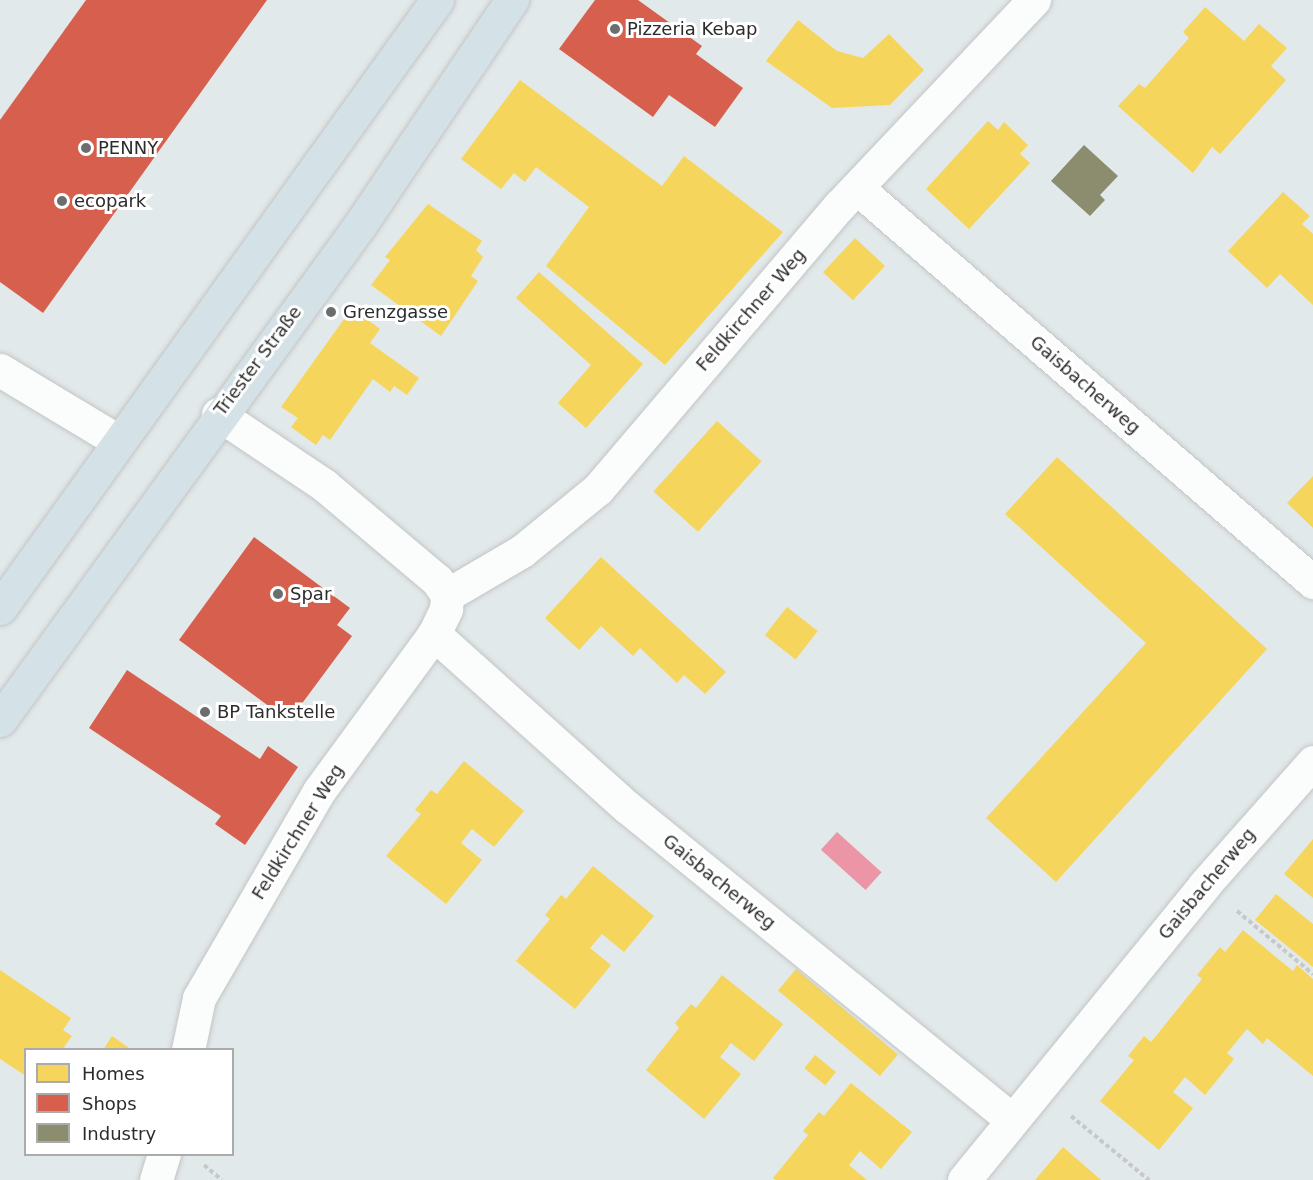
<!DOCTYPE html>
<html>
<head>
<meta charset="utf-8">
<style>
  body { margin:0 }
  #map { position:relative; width:1313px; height:1180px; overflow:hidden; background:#e2e9ea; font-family:"DejaVu Sans",sans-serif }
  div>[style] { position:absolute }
  .water>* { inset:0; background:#ec95a7; transform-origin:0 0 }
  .homes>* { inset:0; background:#f6d55c; transform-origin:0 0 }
  .shops>* { inset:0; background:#d6604d }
  .industry>* { inset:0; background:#8c8c6e }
  .path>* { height:4px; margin-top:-2px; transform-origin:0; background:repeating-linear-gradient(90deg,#c7c8c8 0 4.5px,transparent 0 7.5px) }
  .roads { filter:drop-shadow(0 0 2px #c3c4c4) drop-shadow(0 0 2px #c3c4c4) }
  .minor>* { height:33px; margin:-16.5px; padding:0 16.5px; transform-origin:16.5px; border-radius:16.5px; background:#fbfcfc }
  .major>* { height:33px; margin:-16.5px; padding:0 16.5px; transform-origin:16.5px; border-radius:16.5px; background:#d4e2e7 }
  .dots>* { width:16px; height:16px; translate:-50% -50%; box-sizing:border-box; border:3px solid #fff; border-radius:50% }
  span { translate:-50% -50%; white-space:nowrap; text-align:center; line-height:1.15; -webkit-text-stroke:6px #fff; paint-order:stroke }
  .poi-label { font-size:18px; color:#2c2c2c }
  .left { translate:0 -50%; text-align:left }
  .street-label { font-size:18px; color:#2c2c2c }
  .legend { position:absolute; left:24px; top:1048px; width:210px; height:108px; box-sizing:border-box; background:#fff; border:2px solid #ababab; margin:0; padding:8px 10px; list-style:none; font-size:18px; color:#2c2c2c }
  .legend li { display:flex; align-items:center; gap:12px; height:30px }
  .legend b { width:30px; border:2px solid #ababab }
</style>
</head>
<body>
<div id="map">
  <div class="water">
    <div style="left:837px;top:832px;width:60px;height:24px;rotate:42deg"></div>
  </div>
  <div class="homes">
    <div style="clip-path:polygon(1205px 7px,1244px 41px,1259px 24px,1287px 48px,1271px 66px,1286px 80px,1220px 154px,1212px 147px,1193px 173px,1118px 106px,1139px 84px,1145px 88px,1189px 38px,1183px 32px)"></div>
    <div style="clip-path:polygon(798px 20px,837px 51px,863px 58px,889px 34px,924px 70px,890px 105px,832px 108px,766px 61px)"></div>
    <div style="clip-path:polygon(520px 80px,662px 186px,684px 156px,783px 232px,665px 365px,546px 266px,589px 207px,536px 167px,525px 182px,514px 173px,501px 189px,461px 159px)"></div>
    <div style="clip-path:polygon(988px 121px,998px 130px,1004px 122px,1028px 145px,1020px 154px,1030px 163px,969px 229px,926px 189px)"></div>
    <div style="clip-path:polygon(1283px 192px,1310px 216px,1302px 224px,1313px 234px,1313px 305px,1280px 274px,1267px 288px,1228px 251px)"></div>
    <div style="clip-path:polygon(428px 204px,482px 241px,476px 250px,483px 257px,471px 276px,478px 281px,441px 336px,371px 285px,390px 260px,385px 257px)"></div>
    <div style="left:855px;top:238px;width:41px;height:47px;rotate:43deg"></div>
    <div style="clip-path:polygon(539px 272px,643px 364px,586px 428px,558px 403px,591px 365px,516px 298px)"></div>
    <div style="clip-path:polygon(352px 308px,380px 329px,370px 343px,419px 378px,407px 395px,394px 386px,390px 392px,373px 379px,330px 440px,323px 435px,316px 445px,291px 427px,298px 418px,281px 407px)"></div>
    <div style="left:717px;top:421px;width:60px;height:95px;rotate:42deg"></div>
    <div style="clip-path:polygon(1057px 457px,1267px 649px,1056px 882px,986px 818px,1146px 643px,1005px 514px)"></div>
    <div style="clip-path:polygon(1313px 476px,1313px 528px,1287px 503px)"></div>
    <div style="clip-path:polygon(601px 557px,726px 672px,705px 694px,684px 675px,677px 683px,640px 648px,633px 656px,601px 626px,579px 650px,545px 618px)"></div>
    <div style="left:787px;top:607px;width:39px;height:36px;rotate:38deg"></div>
    <div style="clip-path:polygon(464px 761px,524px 811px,494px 847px,472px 829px,461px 843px,482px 860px,446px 904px,386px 856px,421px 814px,415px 810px,431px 790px,437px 794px)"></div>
    <div style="clip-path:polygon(1313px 839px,1313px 898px,1284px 874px)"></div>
    <div style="clip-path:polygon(593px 866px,654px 916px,624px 952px,602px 934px,590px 948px,611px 965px,575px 1009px,516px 961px,550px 919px,545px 915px,561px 895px,566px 899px)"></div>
    <div style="clip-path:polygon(1276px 894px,1313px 924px,1313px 967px,1255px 920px)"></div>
    <div style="clip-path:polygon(1243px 930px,1293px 971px,1297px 965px,1313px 979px,1313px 1076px,1267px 1038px,1263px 1044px,1247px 1029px,1227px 1053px,1234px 1059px,1205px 1095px,1185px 1077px,1173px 1092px,1193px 1108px,1159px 1150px,1100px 1101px,1134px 1060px,1128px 1056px,1144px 1036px,1151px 1042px,1202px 979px,1197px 975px,1220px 947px,1225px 952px)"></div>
    <div style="left:796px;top:969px;width:133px;height:28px;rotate:40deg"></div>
    <div style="clip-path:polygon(0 970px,71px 1018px,63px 1030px,72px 1036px,64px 1047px,68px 1050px,26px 1050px,26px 1076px,0 1059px)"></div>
    <div style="clip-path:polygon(722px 975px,783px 1024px,754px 1061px,731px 1043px,720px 1057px,741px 1074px,704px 1119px,646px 1070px,679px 1028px,675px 1023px,691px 1004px,696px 1008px)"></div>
    <div style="clip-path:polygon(112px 1036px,132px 1050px,103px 1050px)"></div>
    <div style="left:815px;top:1055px;width:27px;height:17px;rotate:39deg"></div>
    <div style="clip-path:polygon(851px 1083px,912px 1132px,881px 1169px,860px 1151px,849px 1165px,867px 1180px,776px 1180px,773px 1178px,808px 1135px,803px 1131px,819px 1112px,824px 1116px)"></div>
    <div style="clip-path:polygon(1063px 1147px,1101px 1180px,1035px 1180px)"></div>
  </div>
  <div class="shops">
    <div style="clip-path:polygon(86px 0,267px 0,43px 313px,0 282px,0 120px)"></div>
    <div style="clip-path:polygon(595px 0,638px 0,702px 46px,696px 54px,743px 88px,715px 127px,669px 95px,653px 117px,559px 49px)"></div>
    <div style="clip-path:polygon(254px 537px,350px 608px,337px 625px,352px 636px,289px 721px,179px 640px)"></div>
    <div style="clip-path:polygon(127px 670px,260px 759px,268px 746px,298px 767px,245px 845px,215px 824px,221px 816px,89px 728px)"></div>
  </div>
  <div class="industry">
    <div style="clip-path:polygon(1084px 145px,1118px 176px,1100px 195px,1105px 200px,1090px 216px,1051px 181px)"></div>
  </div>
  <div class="path">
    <div style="left:1237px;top:911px;width:99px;rotate:39.7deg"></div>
    <div style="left:1071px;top:1116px;width:101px;rotate:39.4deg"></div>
    <div style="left:204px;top:1165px;width:23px;rotate:40deg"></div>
  </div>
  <div class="roads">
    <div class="minor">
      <div style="left:857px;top:188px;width:603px;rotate:40.83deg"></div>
      <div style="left:0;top:370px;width:138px;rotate:31deg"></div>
      <div style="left:218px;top:414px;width:128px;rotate:33.8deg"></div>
      <div style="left:324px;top:485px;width:148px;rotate:40.1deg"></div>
      <div style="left:437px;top:580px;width:18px;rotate:56deg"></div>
      <div style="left:434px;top:634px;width:259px;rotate:41.9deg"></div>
      <div style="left:627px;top:807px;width:496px;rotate:39.1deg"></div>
      <div style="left:188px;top:1050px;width:53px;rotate:-78.1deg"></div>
      <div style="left:199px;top:998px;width:239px;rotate:-59.9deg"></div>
      <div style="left:319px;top:791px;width:195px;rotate:-53.8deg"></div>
      <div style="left:434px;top:634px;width:28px;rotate:-64deg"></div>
      <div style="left:446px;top:609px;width:14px;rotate:-86deg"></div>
      <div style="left:447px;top:595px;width:87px;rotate:-30.4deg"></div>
      <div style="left:522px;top:551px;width:98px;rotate:-39.2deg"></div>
      <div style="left:598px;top:489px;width:372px;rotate:-49.6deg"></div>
      <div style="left:839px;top:206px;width:284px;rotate:-46.6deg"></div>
      <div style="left:156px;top:1180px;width:27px;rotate:-73deg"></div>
      <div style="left:964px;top:1180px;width:382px;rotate:-50.8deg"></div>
      <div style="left:1205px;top:884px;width:163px;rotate:-48.5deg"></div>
    </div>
    <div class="major">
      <div style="left:0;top:608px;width:749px;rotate:-54.29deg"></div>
      <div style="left:0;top:720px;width:612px;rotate:-53.97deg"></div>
      <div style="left:360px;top:225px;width:272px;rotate:-56deg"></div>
    </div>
  </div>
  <div class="dots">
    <div style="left:615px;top:29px;background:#6c6e6e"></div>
    <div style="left:86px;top:148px;background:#6c6e6e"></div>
    <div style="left:62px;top:201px;background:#6c6e6e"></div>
    <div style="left:331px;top:312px;background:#6c6e6e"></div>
    <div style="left:278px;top:594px;background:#6c6e6e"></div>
    <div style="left:205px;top:712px;background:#6c6e6e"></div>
  </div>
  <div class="poi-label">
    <span class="left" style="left:627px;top:29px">Pizzeria Kebap</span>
    <span class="left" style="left:98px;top:148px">PENNY</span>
    <span class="left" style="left:74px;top:201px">ecopark</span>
    <span class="left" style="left:343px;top:312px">Grenzgasse</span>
    <span class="left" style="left:290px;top:594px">Spar</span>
    <span class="left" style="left:217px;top:712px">BP Tankstelle</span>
  </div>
  <div class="street-label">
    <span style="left:751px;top:310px;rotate:-49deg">Feldkirchner Weg</span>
    <span style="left:258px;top:361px;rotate:-53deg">Triester Straße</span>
    <span style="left:1085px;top:385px;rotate:41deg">Gaisbacherweg</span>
    <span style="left:298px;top:832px;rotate:-58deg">Feldkirchner Weg</span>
    <span style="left:719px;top:882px;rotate:39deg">Gaisbacherweg</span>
    <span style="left:1207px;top:884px;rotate:-50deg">Gaisbacherweg</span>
  </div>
  <ul class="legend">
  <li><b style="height:16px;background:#f6d55c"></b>Homes</li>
  <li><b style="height:16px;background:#d6604d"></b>Shops</li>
  <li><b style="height:16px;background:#8c8c6e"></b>Industry</li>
  </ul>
</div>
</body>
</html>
